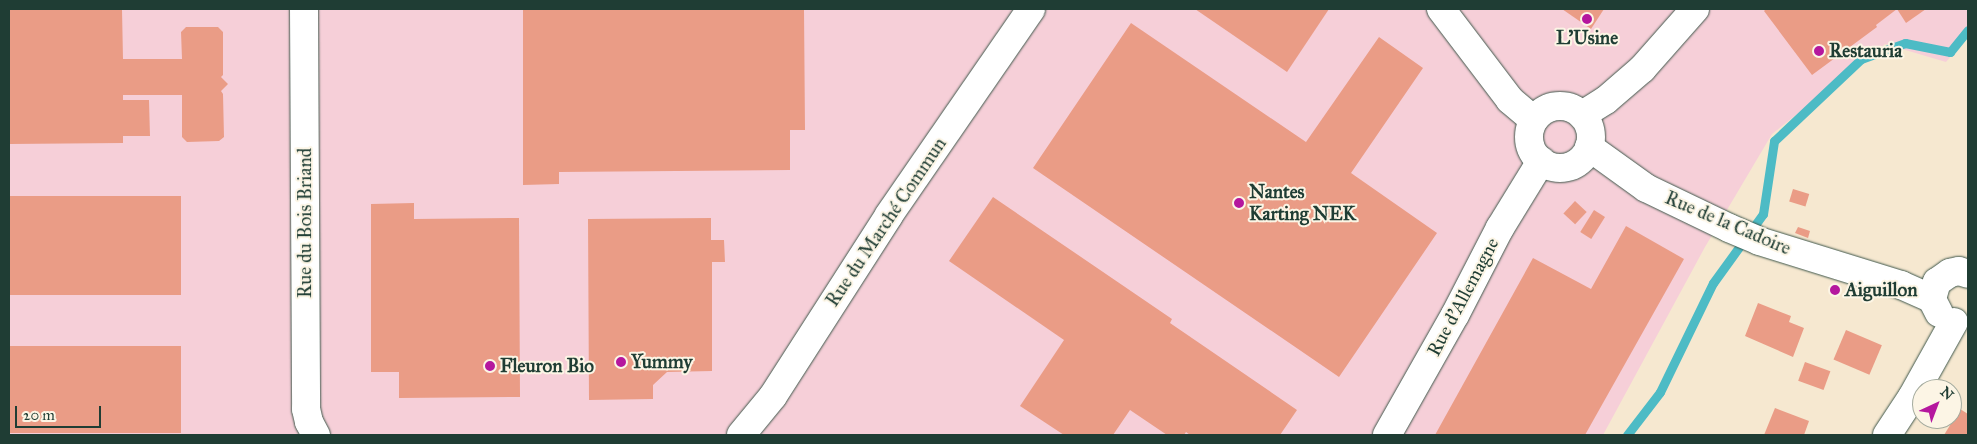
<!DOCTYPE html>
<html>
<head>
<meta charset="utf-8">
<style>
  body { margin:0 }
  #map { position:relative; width:1977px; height:444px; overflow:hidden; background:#f6e8d0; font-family:"IM FELL Great Primer",serif }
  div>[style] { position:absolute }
  .built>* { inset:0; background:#f6cfd8 }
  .stream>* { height:9px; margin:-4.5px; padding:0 4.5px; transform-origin:4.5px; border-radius:4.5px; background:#4dbbc5 }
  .building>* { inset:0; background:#ea9c86; transform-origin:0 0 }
  .roads { filter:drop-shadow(0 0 1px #3f574b) drop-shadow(0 0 1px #3f574b) }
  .street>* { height:28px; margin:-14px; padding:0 14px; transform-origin:14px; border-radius:14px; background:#fff }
  .street>.ring { margin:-14px; padding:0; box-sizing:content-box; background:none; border:28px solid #fff; border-radius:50% }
  .dots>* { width:14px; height:14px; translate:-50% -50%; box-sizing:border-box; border:2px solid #fcf5e5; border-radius:50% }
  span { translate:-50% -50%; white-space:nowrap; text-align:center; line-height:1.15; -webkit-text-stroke:4px #fcf5e5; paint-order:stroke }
  .poi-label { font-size:19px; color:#1f3d34; font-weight:700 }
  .left { translate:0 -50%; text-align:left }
  .street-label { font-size:19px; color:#1f3d34 }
  .frame { position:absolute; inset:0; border:10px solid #1f3d34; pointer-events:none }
  .north { position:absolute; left:1912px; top:379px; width:50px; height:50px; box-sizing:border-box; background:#fcf5e5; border:1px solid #a4ab9e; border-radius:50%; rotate:43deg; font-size:14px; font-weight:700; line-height:20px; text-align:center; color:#1f3d34 }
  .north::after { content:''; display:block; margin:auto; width:18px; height:22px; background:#b5179e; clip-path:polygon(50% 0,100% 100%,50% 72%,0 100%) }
  .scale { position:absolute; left:15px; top:406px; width:86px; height:22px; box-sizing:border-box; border:2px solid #1f3d34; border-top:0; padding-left:6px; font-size:15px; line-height:18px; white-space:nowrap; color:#1f3d34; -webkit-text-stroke:4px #fcf5e5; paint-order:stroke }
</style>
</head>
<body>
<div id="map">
  <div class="built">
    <div style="clip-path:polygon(9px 9px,1968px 9px,1968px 36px,1946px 62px,1885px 44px,1772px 134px,1705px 247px,1603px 435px,9px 435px)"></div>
  </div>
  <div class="stream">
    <div style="left:1627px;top:435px;width:54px;rotate:-52.5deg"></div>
    <div style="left:1660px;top:392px;width:121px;rotate:-64.1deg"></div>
    <div style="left:1713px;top:283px;width:85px;rotate:-54.1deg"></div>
    <div style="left:1763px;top:214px;width:74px;rotate:-81.4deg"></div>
    <div style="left:1774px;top:141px;width:120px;rotate:-43.3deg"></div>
    <div style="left:1861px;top:59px;width:47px;rotate:-20deg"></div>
    <div style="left:1905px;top:43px;width:46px;rotate:11.3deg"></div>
    <div style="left:1950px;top:52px;width:28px;rotate:-51deg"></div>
  </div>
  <div class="building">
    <div style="clip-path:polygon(9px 9px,122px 9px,123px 59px,182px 59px,181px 32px,186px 27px,218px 27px,223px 32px,223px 75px,221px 77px,228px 84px,221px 91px,223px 94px,224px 137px,219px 141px,187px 142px,182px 137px,182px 95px,123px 95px,123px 100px,149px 100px,150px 136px,123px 136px,123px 143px,9px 144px)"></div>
    <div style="clip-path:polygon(523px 9px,804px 9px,805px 130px,790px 130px,790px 170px,559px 172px,559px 184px,523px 185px)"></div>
    <div style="clip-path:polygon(1195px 9px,1329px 9px,1287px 72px)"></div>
    <div style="clip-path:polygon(1562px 9px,1604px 9px,1591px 29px)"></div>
    <div style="clip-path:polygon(1766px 9px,1897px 9px,1876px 25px,1877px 27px,1812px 75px,1764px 11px)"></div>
    <div style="clip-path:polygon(1897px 9px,1926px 9px,1906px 23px)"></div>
    <div style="clip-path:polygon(1131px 23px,1306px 142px,1379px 37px,1423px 68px,1351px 173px,1437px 233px,1339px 377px,1033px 168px)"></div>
    <div style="left:1793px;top:189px;width:17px;height:13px;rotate:17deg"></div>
    <div style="left:181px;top:196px;width:99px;height:172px;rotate:90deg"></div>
    <div style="clip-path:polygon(993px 197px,1172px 319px,1170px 323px,1297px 410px,1280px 435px,1190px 435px,1186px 432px,1184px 435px,1167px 435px,1130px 410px,1113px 435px,1064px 435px,1020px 406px,1064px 340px,949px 261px)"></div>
    <div style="left:1575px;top:201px;width:16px;height:17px;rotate:43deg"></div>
    <div style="clip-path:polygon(414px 203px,414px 219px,519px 218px,520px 397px,399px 398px,399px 372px,371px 372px,371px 204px)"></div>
    <div style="left:1594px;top:210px;width:13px;height:26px;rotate:32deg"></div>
    <div style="clip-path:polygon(711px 218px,711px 240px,724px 240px,725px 262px,712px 262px,712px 371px,667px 372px,653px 385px,653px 399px,589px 400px,588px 219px)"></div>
    <div style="clip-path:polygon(1626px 226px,1684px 259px,1585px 435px,1435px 435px,1533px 258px,1591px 289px)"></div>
    <div style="clip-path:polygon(1798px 227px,1810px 231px,1808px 238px,1795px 233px)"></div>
    <div style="clip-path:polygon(1758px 303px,1791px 316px,1789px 322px,1804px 328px,1793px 357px,1745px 336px)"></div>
    <div style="left:1846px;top:330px;width:39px;height:32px;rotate:23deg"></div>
    <div style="left:181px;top:346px;width:87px;height:172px;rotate:90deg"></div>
    <div style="left:1805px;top:362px;width:27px;height:20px;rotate:20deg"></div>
    <div style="clip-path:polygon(1775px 408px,1809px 421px,1804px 435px,1764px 435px)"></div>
    <div style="clip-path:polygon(1960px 409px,1968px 414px,1968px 435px,1944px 435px)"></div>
  </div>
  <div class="roads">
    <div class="street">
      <div style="left:304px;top:9px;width:400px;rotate:89.7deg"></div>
      <div style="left:306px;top:409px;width:13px;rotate:77deg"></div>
      <div style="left:309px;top:422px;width:15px;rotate:62deg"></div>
      <div style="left:1441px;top:9px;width:114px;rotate:52.8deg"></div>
      <div style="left:1510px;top:100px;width:31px;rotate:40deg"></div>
      <div class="ring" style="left:1529px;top:106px;width:34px;height:34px"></div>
      <div style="left:1582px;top:115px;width:28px;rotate:-32deg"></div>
      <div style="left:1606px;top:100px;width:48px;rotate:-40.7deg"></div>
      <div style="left:1642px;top:69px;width:80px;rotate:-48.5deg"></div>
      <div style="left:1589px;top:147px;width:70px;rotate:35.7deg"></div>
      <div style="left:1646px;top:188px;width:92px;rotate:25.7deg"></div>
      <div style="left:1729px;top:228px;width:33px;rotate:23deg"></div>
      <div style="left:1759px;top:241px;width:149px;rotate:17.2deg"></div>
      <div style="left:1901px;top:285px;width:34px;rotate:24deg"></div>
      <div style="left:1939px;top:313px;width:16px;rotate:-117deg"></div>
      <div style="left:1932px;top:299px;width:18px;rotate:-74deg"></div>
      <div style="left:1937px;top:282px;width:16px;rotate:-35deg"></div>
      <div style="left:1950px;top:273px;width:9px;rotate:-13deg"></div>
      <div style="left:1959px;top:271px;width:9px;rotate:18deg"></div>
      <div style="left:741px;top:435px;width:50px;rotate:-50.6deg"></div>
      <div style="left:773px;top:396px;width:215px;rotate:-57.3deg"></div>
      <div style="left:889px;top:215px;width:250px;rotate:-55.4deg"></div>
      <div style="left:1387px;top:435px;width:138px;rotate:-60.5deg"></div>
      <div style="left:1455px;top:315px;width:98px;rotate:-62.7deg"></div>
      <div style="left:1500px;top:228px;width:79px;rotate:-58.5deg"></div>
      <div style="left:1887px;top:435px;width:45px;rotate:-56.7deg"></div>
      <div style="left:1912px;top:397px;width:86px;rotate:-60.8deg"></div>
    </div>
  </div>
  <div class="dots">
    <div style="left:1587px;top:19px;background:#b5179e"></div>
    <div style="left:1819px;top:51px;background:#b5179e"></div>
    <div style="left:1239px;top:203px;background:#b5179e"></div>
    <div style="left:1835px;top:290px;background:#b5179e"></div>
    <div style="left:621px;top:362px;background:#b5179e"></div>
    <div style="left:490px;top:366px;background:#b5179e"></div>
  </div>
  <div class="poi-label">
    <span style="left:1587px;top:38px">L'Usine</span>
    <span class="left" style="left:1829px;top:51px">Restauria</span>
    <span class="left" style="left:1249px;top:203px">Nantes<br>Karting NEK</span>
    <span class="left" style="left:1845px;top:290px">Aiguillon</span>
    <span class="left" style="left:631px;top:362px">Yummy</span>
    <span class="left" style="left:500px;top:366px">Fleuron Bio</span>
  </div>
  <div class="street-label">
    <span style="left:886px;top:222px;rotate:-56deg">Rue du Marché Commun</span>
    <span style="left:305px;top:223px;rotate:-90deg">Rue du Bois Briand</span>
    <span style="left:1728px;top:223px;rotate:23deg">Rue de la Cadoire</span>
    <span style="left:1463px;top:297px;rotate:-62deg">Rue d'Allemagne</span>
  </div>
  <div class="frame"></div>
  <div class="north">N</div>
  <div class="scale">20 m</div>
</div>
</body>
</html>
